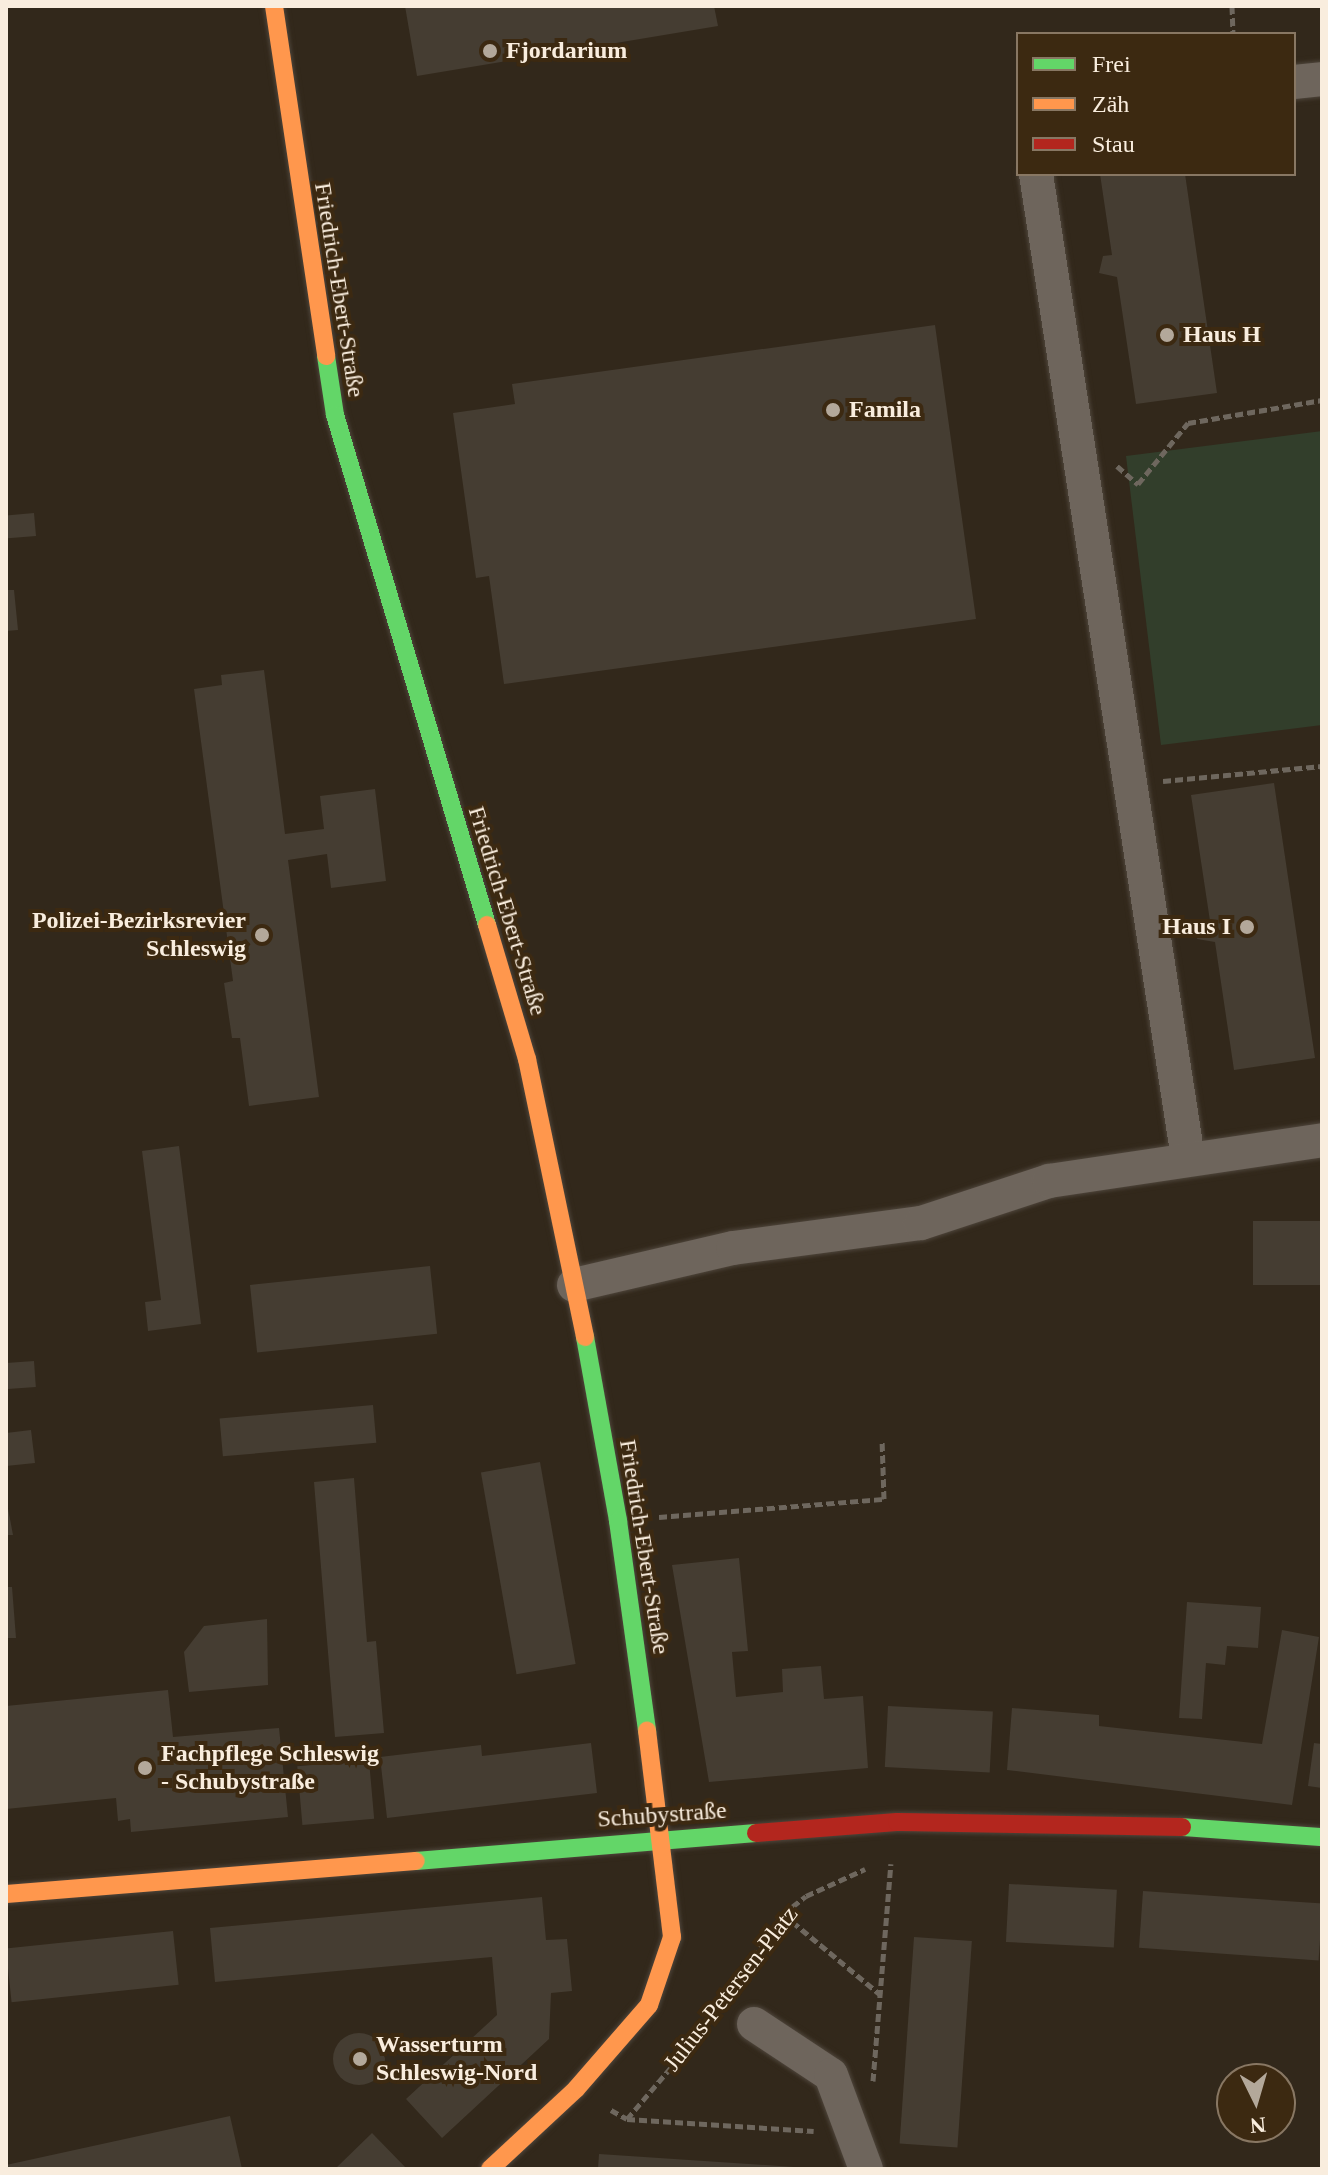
<!DOCTYPE html>
<html>
<head>
<meta charset="utf-8">
<style>
  body { margin:0 }
  #map { position:relative; width:1328px; height:2175px; overflow:hidden; background:#32281b; font-family:"Times New Roman",serif }
  div>[style] { position:absolute }
  .green>* { inset:0; background:#323e2b }
  .building>* { inset:0; background:#453d32; transform-origin:0 0 }
  .round { border-radius:50% }
  .path>* { height:5px; margin-top:-2.5px; transform-origin:0; background:repeating-linear-gradient(90deg,#6e675e 0 8px,transparent 0 12px) }
  .roads { filter:drop-shadow(0 0 2px #4e453b) drop-shadow(0 0 2px #4e453b) }
  .street>* { height:34px; margin:-17px; padding:0 17px; transform-origin:17px; border-radius:17px; background:#6e655c }
  .fast>* { height:18px; margin:-9px; padding:0 9px; transform-origin:9px; border-radius:9px; background:#63d668 }
  .slow>* { height:18px; margin:-9px; padding:0 9px; transform-origin:9px; border-radius:9px; background:#ff974d }
  .jam>* { height:18px; margin:-9px; padding:0 9px; transform-origin:9px; border-radius:9px; background:#b3261e }
  .dots>* { width:22px; height:22px; translate:-50% -50%; box-sizing:border-box; border:4px solid #3c2911; border-radius:50% }
  span { translate:-50% -50%; white-space:nowrap; text-align:center; line-height:1.15; -webkit-text-stroke:8px #3c2911; paint-order:stroke }
  .poi-label { font-size:24px; color:#f9edde; font-weight:700 }
  .left { translate:0 -50%; text-align:left }
  .right { translate:-100% -50%; text-align:right }
  .street-label { font-size:24px; color:#f9edde }
  .frame { position:absolute; inset:0; border:8px solid #f9edde; pointer-events:none }
  .legend { position:absolute; left:1016px; top:32px; width:280px; height:144px; box-sizing:border-box; background:#3c2911; border:2px solid #887763; margin:0; padding:10px 14px; list-style:none; font-size:24px; color:#f9edde }
  .legend li { display:flex; align-items:center; gap:16px; height:40px }
  .legend b { width:40px; border:2px solid #887763 }
  .north { position:absolute; left:1216px; top:2063px; width:80px; height:80px; box-sizing:border-box; background:#3c2911; border:2px solid #887763; border-radius:50%; rotate:175deg; font-size:22px; font-weight:700; line-height:32px; text-align:center; color:#f9edde }
  .north::after { content:''; display:block; margin:auto; width:28px; height:36px; background:#b3a89a; clip-path:polygon(50% 0,100% 100%,50% 72%,0 100%) }
</style>
</head>
<body>
<div id="map">
  <div class="green">
    <div style="clip-path:polygon(1322px 431px,1322px 725px,1161px 745px,1126px 456px)"></div>
  </div>
  <div class="building">
    <div style="clip-path:polygon(405px 6px,714px 6px,718px 26px,417px 76px)"></div>
    <div style="clip-path:polygon(1100px 174px,1185px 174px,1217px 393px,1136px 404px,1117px 277px,1099px 273px,1103px 256px,1112px 255px)"></div>
    <div style="clip-path:polygon(935px 325px,976px 619px,504px 684px,489px 576px,476px 578px,453px 413px,515px 404px,512px 384px)"></div>
    <div style="left:34px;top:513px;width:23px;height:28px;rotate:85deg"></div>
    <div style="clip-path:polygon(6px 590px,14px 590px,18px 630px,6px 631px)"></div>
    <div style="clip-path:polygon(264px 670px,285px 834px,324px 829px,320px 796px,375px 789px,386px 881px,331px 888px,327px 854px,288px 860px,319px 1097px,249px 1106px,240px 1038px,232px 1038px,224px 983px,233px 981px,194px 689px,222px 685px,221px 675px)"></div>
    <div style="clip-path:polygon(1274px 783px,1315px 1058px,1234px 1070px,1215px 942px,1197px 939px,1201px 922px,1210px 921px,1191px 795px)"></div>
    <div style="clip-path:polygon(179px 1146px,201px 1324px,148px 1331px,145px 1302px,161px 1300px,142px 1151px)"></div>
    <div style="left:1322px;top:1221px;width:64px;height:69px;rotate:90deg"></div>
    <div style="left:430px;top:1266px;width:68px;height:181px;rotate:84deg"></div>
    <div style="left:34px;top:1361px;width:26px;height:28px;rotate:86deg"></div>
    <div style="left:373px;top:1405px;width:38px;height:154px;rotate:85deg"></div>
    <div style="clip-path:polygon(31px 1430px,35px 1463px,6px 1466px,6px 1433px)"></div>
    <div style="left:540px;top:1462px;width:205px;height:60px;rotate:80deg"></div>
    <div style="clip-path:polygon(354px 1478px,367px 1642px,376px 1641px,384px 1733px,335px 1737px,314px 1482px)"></div>
    <div style="clip-path:polygon(6px 1498px,13px 1535px,6px 1535px)"></div>
    <div style="clip-path:polygon(739px 1558px,748px 1651px,732px 1652px,736px 1697px,783px 1692px,782px 1669px,821px 1666px,824px 1699px,863px 1696px,868px 1768px,709px 1782px,672px 1565px)"></div>
    <div style="clip-path:polygon(6px 1587px,12px 1587px,16px 1638px,6px 1638px)"></div>
    <div style="clip-path:polygon(1187px 1602px,1261px 1607px,1258px 1648px,1227px 1646px,1225px 1665px,1206px 1663px,1202px 1719px,1179px 1718px)"></div>
    <div style="clip-path:polygon(267px 1619px,268px 1685px,189px 1692px,184px 1652px,204px 1626px)"></div>
    <div style="clip-path:polygon(1282px 1630px,1319px 1637px,1292px 1805px,1007px 1770px,1012px 1708px,1099px 1715px,1099px 1726px,1262px 1744px)"></div>
    <div style="clip-path:polygon(168px 1690px,173px 1737px,279px 1728px,288px 1817px,131px 1832px,130px 1819px,118px 1821px,116px 1798px,6px 1809px,6px 1706px)"></div>
    <div style="left:888px;top:1706px;width:105px;height:61px;rotate:3deg"></div>
    <div style="clip-path:polygon(591px 1743px,597px 1793px,387px 1818px,380px 1757px,481px 1745px,482px 1756px)"></div>
    <div style="clip-path:polygon(1314px 1743px,1322px 1744px,1322px 1788px,1308px 1786px)"></div>
    <div style="left:369px;top:1760px;width:59px;height:72px;rotate:85deg"></div>
    <div style="left:1009px;top:1884px;width:108px;height:58px;rotate:3deg"></div>
    <div style="left:1143px;top:1891px;width:180px;height:57px;rotate:4deg"></div>
    <div style="clip-path:polygon(542px 1897px,546px 1940px,567px 1939px,572px 1991px,551px 1993px,549px 2039px,442px 2138px,406px 2099px,497px 2015px,492px 1957px,215px 1982px,210px 1928px)"></div>
    <div style="left:173px;top:1931px;width:54px;height:168px;rotate:84deg"></div>
    <div style="left:914px;top:1937px;width:58px;height:207px;rotate:4deg"></div>
    <div class="round" style="left:333px;top:2033px;width:52px;height:52px"></div>
    <div style="clip-path:polygon(230px 2116px,242px 2169px,6px 2169px,6px 2165px)"></div>
    <div style="clip-path:polygon(372px 2133px,407px 2169px,335px 2169px)"></div>
    <div style="clip-path:polygon(599px 2154px,794px 2167px,793px 2169px,598px 2169px)"></div>
  </div>
  <div class="path">
    <div style="left:1232px;top:6px;width:28px;rotate:88deg"></div>
    <div style="left:1117px;top:466px;width:28px;rotate:41deg"></div>
    <div style="left:1138px;top:484px;width:79px;rotate:-50.7deg"></div>
    <div style="left:1188px;top:423px;width:136px;rotate:-9.7deg"></div>
    <div style="left:1163px;top:781px;width:160px;rotate:-5.4deg"></div>
    <div style="left:659px;top:1517px;width:226px;rotate:-4.6deg"></div>
    <div style="left:884px;top:1499px;width:59px;rotate:-91.9deg"></div>
    <div style="left:783px;top:1914px;width:127px;rotate:39.6deg"></div>
    <div style="left:873px;top:2081px;width:218px;rotate:-85.3deg"></div>
    <div style="left:611px;top:2110px;width:18px;rotate:29deg"></div>
    <div style="left:627px;top:2119px;width:187px;rotate:3.7deg"></div>
    <div style="left:627px;top:2119px;width:97px;rotate:-49.6deg"></div>
    <div style="left:690px;top:2045px;width:161px;rotate:-54.6deg"></div>
    <div style="left:783px;top:1914px;width:29px;rotate:-38deg"></div>
    <div style="left:806px;top:1896px;width:65px;rotate:-24.6deg"></div>
  </div>
  <div class="roads">
    <div class="street">
      <div style="left:1294px;top:82px;width:28px;rotate:-6deg"></div>
      <div style="left:1036px;top:174px;width:996px;rotate:81.22deg"></div>
      <div style="left:574px;top:1285px;width:163px;rotate:-13.1deg"></div>
      <div style="left:733px;top:1248px;width:190px;rotate:-7.6deg"></div>
      <div style="left:921px;top:1223px;width:135px;rotate:-18.2deg"></div>
      <div style="left:1049px;top:1181px;width:276px;rotate:-8.5deg"></div>
      <div style="left:754px;top:2024px;width:92px;rotate:33.5deg"></div>
      <div style="left:831px;top:2075px;width:100px;rotate:69.6deg"></div>
    </div>
    <div class="fast">
      <div style="left:326px;top:356px;width:60px;rotate:81.3deg"></div>
      <div style="left:335px;top:415px;width:532px;rotate:73.4deg"></div>
      <div style="left:585px;top:1337px;width:187px;rotate:79.8deg"></div>
      <div style="left:618px;top:1521px;width:212px;rotate:82.1deg"></div>
      <div style="left:1182px;top:1827px;width:140px;rotate:4.1deg"></div>
      <div style="left:416px;top:1861px;width:341px;rotate:-4.7deg"></div>
    </div>
    <div class="slow">
      <div style="left:274px;top:6px;width:354px;rotate:81.5deg"></div>
      <div style="left:487px;top:925px;width:140px;rotate:73.4deg"></div>
      <div style="left:527px;top:1059px;width:284px;rotate:78.2deg"></div>
      <div style="left:6px;top:1894px;width:411px;rotate:-4.6deg"></div>
      <div style="left:490px;top:2169px;width:117px;rotate:-42.9deg"></div>
      <div style="left:576px;top:2089px;width:111px;rotate:-49deg"></div>
      <div style="left:649px;top:2005px;width:72px;rotate:-71.3deg"></div>
      <div style="left:672px;top:1937px;width:208px;rotate:-96.9deg"></div>
    </div>
    <div class="jam">
      <div style="left:756px;top:1833px;width:141px;rotate:-4.5deg"></div>
      <div style="left:897px;top:1822px;width:285px;rotate:1deg"></div>
    </div>
  </div>
  <div class="dots">
    <div style="left:490px;top:51px;background:#b3a89a"></div>
    <div style="left:1167px;top:335px;background:#b3a89a"></div>
    <div style="left:833px;top:410px;background:#b3a89a"></div>
    <div style="left:1247px;top:927px;background:#b3a89a"></div>
    <div style="left:262px;top:935px;background:#b3a89a"></div>
    <div style="left:145px;top:1768px;background:#b3a89a"></div>
    <div style="left:360px;top:2059px;background:#b3a89a"></div>
  </div>
  <div class="poi-label">
    <span class="left" style="left:506px;top:51px">Fjordarium</span>
    <span class="left" style="left:1183px;top:335px">Haus H</span>
    <span class="left" style="left:849px;top:410px">Famila</span>
    <span class="right" style="left:246px;top:935px">Polizei-Bezirksrevier<br>Schleswig</span>
    <span class="right" style="left:1231px;top:927px">Haus I</span>
    <span class="left" style="left:161px;top:1768px">Fachpflege Schleswig<br>- Schubystraße</span>
    <span class="left" style="left:376px;top:2059px">Wasserturm<br>Schleswig-Nord</span>
  </div>
  <div class="street-label">
    <span style="left:339px;top:290px;rotate:81deg">Friedrich-Ebert-Straße</span>
    <span style="left:507px;top:911px;rotate:73deg">Friedrich-Ebert-Straße</span>
    <span style="left:644px;top:1547px;rotate:81deg">Friedrich-Ebert-Straße</span>
    <span style="left:662px;top:1815px;rotate:-4deg">Schubystraße</span>
    <span style="left:731px;top:1989px;rotate:-52deg">Julius-Petersen-Platz</span>
  </div>
  <div class="frame"></div>
  <ul class="legend">
  <li><b style="height:10px;background:#63d668"></b>Frei</li>
  <li><b style="height:10px;background:#ff974d"></b>Zäh</li>
  <li><b style="height:10px;background:#b3261e"></b>Stau</li>
  </ul>
  <div class="north">N</div>
</div>
</body>
</html>
